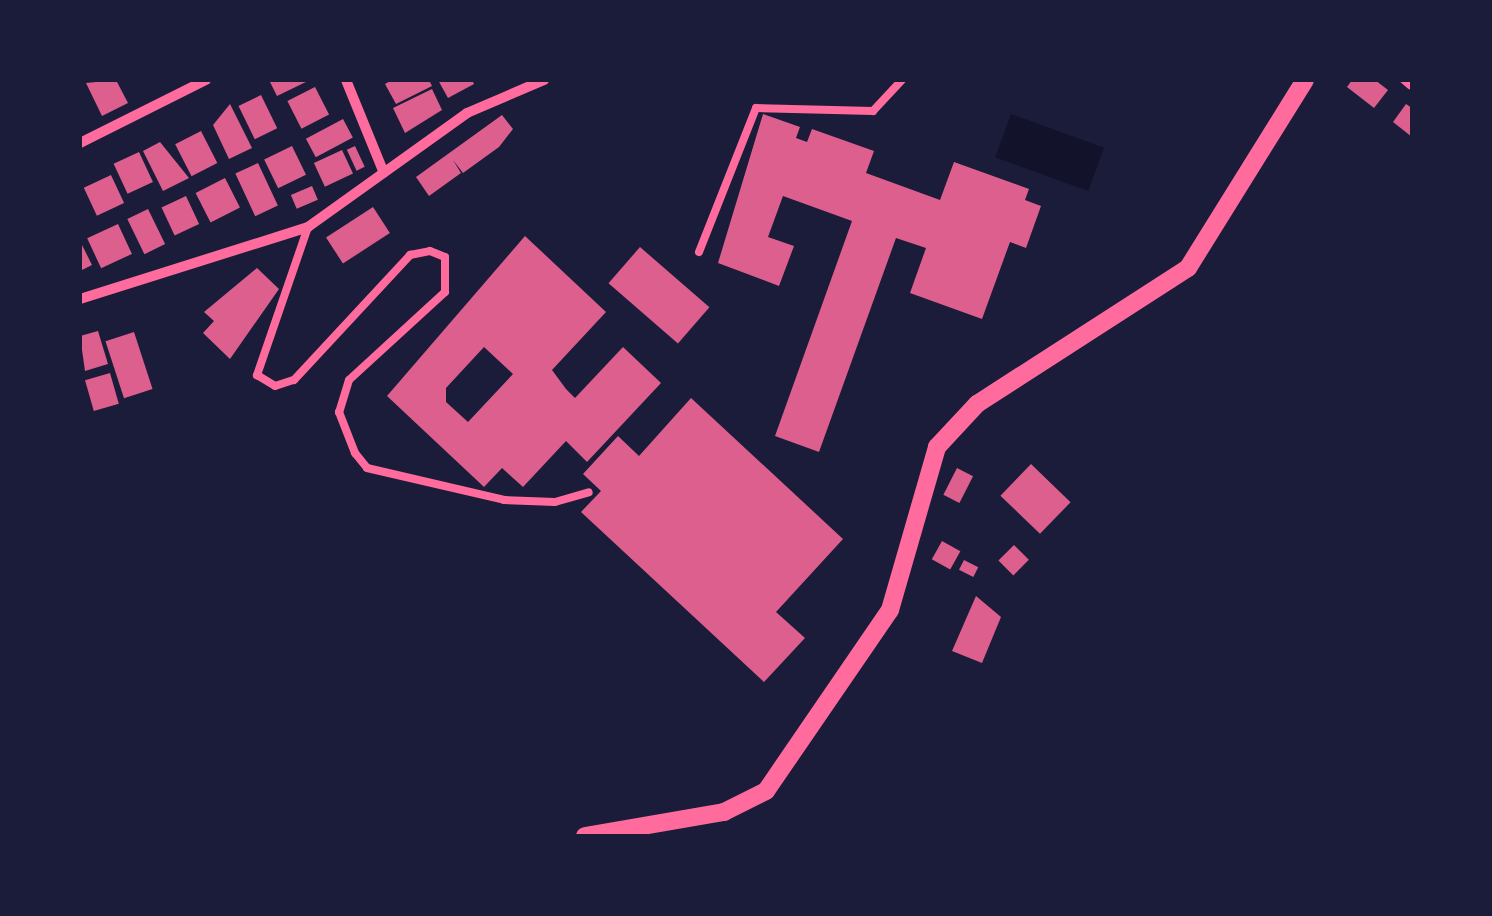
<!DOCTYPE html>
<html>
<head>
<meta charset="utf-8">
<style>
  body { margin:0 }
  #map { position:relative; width:1492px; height:916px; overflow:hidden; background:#1b1b3a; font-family:Arial,sans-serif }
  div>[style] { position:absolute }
  .water>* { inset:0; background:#12122b; transform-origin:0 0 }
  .building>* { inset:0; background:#dd5f8e; transform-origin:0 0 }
  .service>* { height:8px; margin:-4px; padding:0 4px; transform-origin:4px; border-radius:4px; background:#ff6b9d }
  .minor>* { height:10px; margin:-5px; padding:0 5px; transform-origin:5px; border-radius:5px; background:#ff6b9d }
  .tertiary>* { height:18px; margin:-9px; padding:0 9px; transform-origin:9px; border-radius:9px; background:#ff6b9d }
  span { translate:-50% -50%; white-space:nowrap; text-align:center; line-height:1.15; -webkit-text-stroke:10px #1b1b3a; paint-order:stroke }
  .frame { position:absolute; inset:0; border:82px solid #1b1b3a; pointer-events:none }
</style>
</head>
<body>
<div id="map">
  <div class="water">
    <div style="left:1011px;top:114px;width:99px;height:46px;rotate:20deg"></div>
  </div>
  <div class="building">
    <div style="clip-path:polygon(116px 80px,128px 103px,102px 116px,86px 83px)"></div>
    <div style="clip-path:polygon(269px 80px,310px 80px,277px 96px)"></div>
    <div style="clip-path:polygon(392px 80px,429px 80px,432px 86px,396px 104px,385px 84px)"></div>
    <div style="clip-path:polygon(438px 80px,472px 80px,474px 84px,448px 98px)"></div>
    <div style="clip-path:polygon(1352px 80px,1375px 80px,1388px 90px,1374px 108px,1347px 87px)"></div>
    <div style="left:315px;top:87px;width:31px;height:31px;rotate:63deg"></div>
    <div style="clip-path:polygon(432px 89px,442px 110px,405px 133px,393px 108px)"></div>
    <div style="left:261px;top:95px;width:37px;height:25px;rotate:64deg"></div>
    <div style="clip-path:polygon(230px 104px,252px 148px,229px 159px,213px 125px)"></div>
    <div style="clip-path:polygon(1406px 104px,1412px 108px,1412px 137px,1393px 122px)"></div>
    <div style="clip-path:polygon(763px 114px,800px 127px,796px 138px,807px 142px,812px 129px,874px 151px,866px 173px,940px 200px,954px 162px,1029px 189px,1025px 200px,1041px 206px,1026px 248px,1010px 242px,982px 319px,910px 293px,926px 248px,896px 238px,819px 452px,775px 436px,852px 221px,783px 196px,768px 237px,794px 246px,779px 286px,718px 263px)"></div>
    <div style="clip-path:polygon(502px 115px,513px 129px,499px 147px,463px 173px,453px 160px,461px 173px,429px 196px,416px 177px)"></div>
    <div style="left:343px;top:119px;width:21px;height:42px;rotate:62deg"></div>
    <div style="left:201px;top:131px;width:36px;height:29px;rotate:63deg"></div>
    <div style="clip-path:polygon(160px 142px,189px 178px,163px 191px,143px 151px)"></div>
    <div style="left:292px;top:146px;width:32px;height:31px;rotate:64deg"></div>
    <div style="left:355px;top:146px;width:23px;height:9px;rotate:65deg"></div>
    <div style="left:342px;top:150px;width:26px;height:31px;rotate:65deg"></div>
    <div style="left:139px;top:152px;width:33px;height:28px;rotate:65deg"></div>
    <div style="left:258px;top:163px;width:47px;height:25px;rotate:65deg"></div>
    <div style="left:111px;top:175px;width:31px;height:30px;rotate:65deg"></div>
    <div style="left:225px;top:178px;width:33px;height:33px;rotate:63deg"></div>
    <div style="left:312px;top:186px;width:15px;height:23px;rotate:67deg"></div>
    <div style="left:186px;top:196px;width:31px;height:27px;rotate:65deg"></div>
    <div style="left:373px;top:207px;width:31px;height:56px;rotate:57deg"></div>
    <div style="left:148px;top:209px;width:39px;height:23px;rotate:64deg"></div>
    <div style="left:118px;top:224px;width:33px;height:34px;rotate:65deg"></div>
    <div style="clip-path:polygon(evenodd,525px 236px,606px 312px,552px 370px,566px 389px,575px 398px,623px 347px,661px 383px,587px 462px,566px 441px,523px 487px,502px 468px,484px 487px,387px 396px,525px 236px,484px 347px,513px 374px,468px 422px,446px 402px,446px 388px,484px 347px)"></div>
    <div style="clip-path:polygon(80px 241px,92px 265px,80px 271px)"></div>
    <div style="left:640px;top:247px;width:92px;height:48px;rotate:41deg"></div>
    <div style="clip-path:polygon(257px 268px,279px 289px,230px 359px,203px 333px,214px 321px,204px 312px)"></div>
    <div style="clip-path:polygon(98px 331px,108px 364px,85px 371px,80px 336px)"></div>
    <div style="left:134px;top:332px;width:60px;height:30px;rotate:72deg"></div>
    <div style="left:110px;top:373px;width:32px;height:26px;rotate:74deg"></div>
    <div style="clip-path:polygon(691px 398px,843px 539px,776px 612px,805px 638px,764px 682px,581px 512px,601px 491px,583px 474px,618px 436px,639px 456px)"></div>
    <div style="left:1031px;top:464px;width:55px;height:44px;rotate:44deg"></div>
    <div style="left:957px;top:468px;width:18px;height:30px;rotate:27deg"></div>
    <div style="left:942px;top:541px;width:21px;height:21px;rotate:29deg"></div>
    <div style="left:1014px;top:545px;width:21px;height:22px;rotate:45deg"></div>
    <div style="left:964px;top:560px;width:16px;height:11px;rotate:27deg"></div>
    <div style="clip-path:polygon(976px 596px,1001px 617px,982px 663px,952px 651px)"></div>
  </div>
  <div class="service">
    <div style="left:1404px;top:80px;width:8px;rotate:40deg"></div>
    <div style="left:308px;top:227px;width:157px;rotate:109deg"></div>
    <div style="left:257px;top:375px;width:21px;rotate:31deg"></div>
    <div style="left:275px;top:386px;width:20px;rotate:-18deg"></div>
    <div style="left:294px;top:380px;width:171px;rotate:-47.1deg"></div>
    <div style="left:410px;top:255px;width:20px;rotate:-11deg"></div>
    <div style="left:430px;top:251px;width:16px;rotate:22deg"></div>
    <div style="left:445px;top:257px;width:35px;rotate:90deg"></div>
    <div style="left:445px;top:292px;width:130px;rotate:137.5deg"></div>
    <div style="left:349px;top:380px;width:34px;rotate:107deg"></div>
    <div style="left:339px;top:412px;width:44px;rotate:68.7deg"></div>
    <div style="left:355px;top:453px;width:19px;rotate:51deg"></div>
    <div style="left:367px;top:468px;width:141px;rotate:13.1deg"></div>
    <div style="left:504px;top:500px;width:51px;rotate:2.2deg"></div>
    <div style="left:555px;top:502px;width:35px;rotate:-16deg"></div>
    <div style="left:699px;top:252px;width:155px;rotate:-68.4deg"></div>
    <div style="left:756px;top:108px;width:117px;rotate:1.5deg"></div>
    <div style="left:873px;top:111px;width:42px;rotate:-46.9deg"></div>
  </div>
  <div class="minor">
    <div style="left:346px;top:80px;width:100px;rotate:67.8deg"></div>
    <div style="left:80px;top:143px;width:141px;rotate:-26.6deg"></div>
    <div style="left:80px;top:299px;width:239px;rotate:-17.5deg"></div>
    <div style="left:308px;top:227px;width:196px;rotate:-35.6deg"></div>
    <div style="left:467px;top:113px;width:84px;rotate:-23.2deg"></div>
  </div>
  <div class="tertiary">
    <div style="left:585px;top:836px;width:141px;rotate:-9.8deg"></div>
    <div style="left:724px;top:812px;width:47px;rotate:-26.6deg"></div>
    <div style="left:766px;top:791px;width:219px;rotate:-55.6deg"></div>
    <div style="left:890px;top:610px;width:170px;rotate:-73.9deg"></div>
    <div style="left:937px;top:447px;width:59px;rotate:-47.1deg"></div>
    <div style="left:977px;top:404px;width:251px;rotate:-32.8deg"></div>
    <div style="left:1188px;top:268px;width:221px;rotate:-58.1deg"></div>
  </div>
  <div class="frame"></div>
</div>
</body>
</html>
